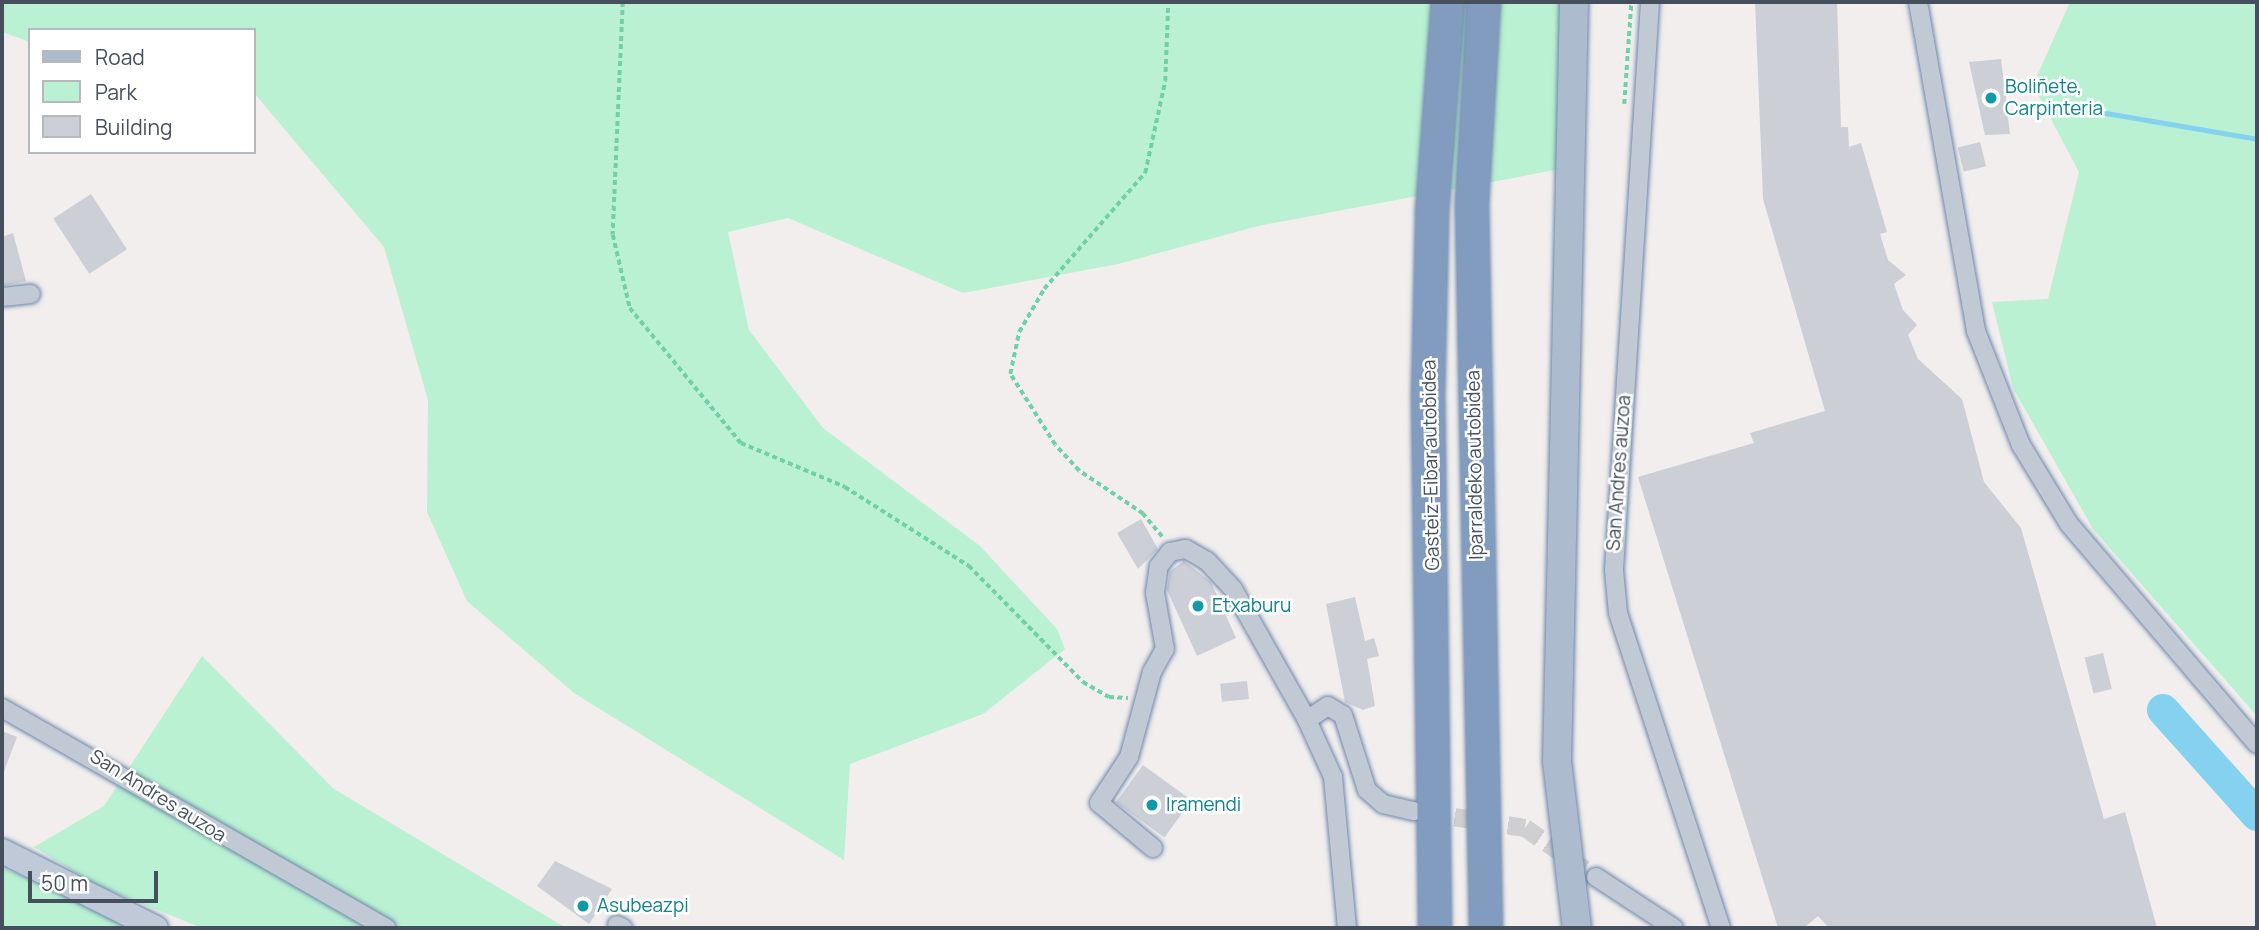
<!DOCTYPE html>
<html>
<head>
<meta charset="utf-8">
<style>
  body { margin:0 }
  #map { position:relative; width:2259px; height:930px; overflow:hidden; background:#f1eeed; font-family:Manrope,sans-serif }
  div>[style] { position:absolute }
  .green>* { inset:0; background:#b9f1d2 }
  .stream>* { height:5px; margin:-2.5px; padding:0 2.5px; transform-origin:2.5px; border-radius:2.5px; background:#84d2f0 }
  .river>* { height:32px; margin:-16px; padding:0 16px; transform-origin:16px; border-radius:16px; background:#84d2f0 }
  .building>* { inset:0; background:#cccfd6; transform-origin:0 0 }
  .street-tunnel>* { height:18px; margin-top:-9px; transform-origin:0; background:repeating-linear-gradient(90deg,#cfced0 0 18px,transparent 0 27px) }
  .path>* { height:3.5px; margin-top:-1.75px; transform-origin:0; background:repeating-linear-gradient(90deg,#6fd1a7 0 5px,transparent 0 8.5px) }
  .roads { filter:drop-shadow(0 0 2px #6e87ab) drop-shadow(0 0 2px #6e87ab) }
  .street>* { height:18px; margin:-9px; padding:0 9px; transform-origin:9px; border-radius:9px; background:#c0c9d4 }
  .secondary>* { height:24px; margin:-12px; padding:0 12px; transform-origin:12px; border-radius:12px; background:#bfc9d8 }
  .primary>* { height:28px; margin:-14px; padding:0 14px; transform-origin:14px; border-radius:14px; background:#acbbce }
  .highway>* { height:32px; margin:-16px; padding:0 16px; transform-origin:16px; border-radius:16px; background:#829cc0 }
  .dots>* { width:19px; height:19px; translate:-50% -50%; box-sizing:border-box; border:4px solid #fff; border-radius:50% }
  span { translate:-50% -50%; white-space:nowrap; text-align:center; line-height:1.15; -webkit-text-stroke:5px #fff; paint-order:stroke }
  .culture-label { font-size:19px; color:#0d838f }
  .left { translate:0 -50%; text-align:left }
  .street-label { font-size:19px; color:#45505c }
  .frame { position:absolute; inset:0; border:4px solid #45505c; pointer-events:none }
  .legend { position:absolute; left:28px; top:28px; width:228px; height:126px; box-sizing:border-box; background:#fff; border:2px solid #b5b9be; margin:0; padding:9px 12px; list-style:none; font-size:21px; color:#45505c }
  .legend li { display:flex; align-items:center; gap:14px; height:35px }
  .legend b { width:35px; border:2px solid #b5b9be }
  .scale { position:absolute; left:28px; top:871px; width:130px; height:32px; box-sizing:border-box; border:4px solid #45505c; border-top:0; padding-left:9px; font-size:21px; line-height:24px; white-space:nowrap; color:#45505c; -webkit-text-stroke:5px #fff; paint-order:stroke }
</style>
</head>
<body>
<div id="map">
  <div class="green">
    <div style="clip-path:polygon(2px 2px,1565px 2px,1581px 165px,1258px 226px,1118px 264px,963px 293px,788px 218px,728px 232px,749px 330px,823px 428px,980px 546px,1057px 629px,1065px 649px,983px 714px,850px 764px,844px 860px,574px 693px,467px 601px,427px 512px,428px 400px,384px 247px,254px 93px,254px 30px,30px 30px,30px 42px,2px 32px)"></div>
    <div style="clip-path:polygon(2070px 2px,2257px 2px,2257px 716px,2093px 529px,2013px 388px,1992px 302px,2048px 299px,2079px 172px,2033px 85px)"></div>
    <div style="clip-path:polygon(202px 656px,334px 789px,566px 928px,202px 928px,96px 885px,34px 847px,104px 806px)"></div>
    <div style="clip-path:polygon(2px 868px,26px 877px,131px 928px,2px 928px)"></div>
  </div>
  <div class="stream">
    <div style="left:2088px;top:110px;width:171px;rotate:9.7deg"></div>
  </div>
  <div class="river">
    <div style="left:2163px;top:710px;width:141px;rotate:48.2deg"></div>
  </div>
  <div class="building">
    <div style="clip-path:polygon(1755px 2px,1837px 2px,1841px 127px,1848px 127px,1849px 147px,1861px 143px,1887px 232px,1880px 234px,1888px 260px,1906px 275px,1894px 284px,1903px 310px,1917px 325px,1908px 335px,1918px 359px,1962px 399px,1984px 482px,2021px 528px,2104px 819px,2125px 812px,2157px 928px,1829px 928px,1818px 916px,1804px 928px,1778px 928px,1638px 477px,1754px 443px,1750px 433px,1825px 411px,1763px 199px)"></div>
    <div style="clip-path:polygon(2001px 59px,2010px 134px,1985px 135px,1969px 62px)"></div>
    <div style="left:1980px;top:142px;width:25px;height:23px;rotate:76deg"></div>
    <div style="left:91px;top:194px;width:66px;height:45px;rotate:57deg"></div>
    <div style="clip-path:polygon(13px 233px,26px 281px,2px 286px,2px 237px)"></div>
    <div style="clip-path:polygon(1141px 519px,1158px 549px,1138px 569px,1117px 533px)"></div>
    <div style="clip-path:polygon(1184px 561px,1211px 582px,1236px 638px,1197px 656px,1167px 590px,1170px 571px)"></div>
    <div style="clip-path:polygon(1355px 597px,1365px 641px,1374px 638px,1379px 656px,1367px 659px,1375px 706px,1363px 710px,1345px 702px,1326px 604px)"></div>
    <div style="left:2103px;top:653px;width:37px;height:19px;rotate:76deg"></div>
    <div style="left:1247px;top:681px;width:18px;height:27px;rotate:84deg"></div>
    <div style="clip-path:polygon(2px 731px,17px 737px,3px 774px,2px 774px)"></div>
    <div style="left:1143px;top:765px;width:60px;height:46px;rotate:36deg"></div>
    <div style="clip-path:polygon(555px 861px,612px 889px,589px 924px,537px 886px)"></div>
  </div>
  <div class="street-tunnel">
    <div style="left:1428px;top:813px;width:98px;rotate:8.8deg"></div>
    <div style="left:1525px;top:828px;width:86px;rotate:34.6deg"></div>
  </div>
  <div class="path">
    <div style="left:623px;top:2px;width:233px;rotate:92.5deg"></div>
    <div style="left:613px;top:235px;width:75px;rotate:76.9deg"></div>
    <div style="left:630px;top:308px;width:175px;rotate:50.6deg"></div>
    <div style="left:741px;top:443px;width:113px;rotate:22.9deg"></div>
    <div style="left:845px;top:487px;width:147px;rotate:32.5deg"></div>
    <div style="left:969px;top:566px;width:163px;rotate:45.5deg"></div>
    <div style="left:1083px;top:682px;width:30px;rotate:30deg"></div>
    <div style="left:1109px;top:697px;width:19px;rotate:3deg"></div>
    <div style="left:1624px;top:104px;width:100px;rotate:-86deg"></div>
    <div style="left:1162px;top:537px;width:30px;rotate:-130deg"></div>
    <div style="left:1143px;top:514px;width:77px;rotate:-146.1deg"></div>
    <div style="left:1079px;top:471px;width:35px;rotate:-133deg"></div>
    <div style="left:1055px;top:445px;width:84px;rotate:-122.4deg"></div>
    <div style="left:1010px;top:374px;width:43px;rotate:-77.9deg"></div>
    <div style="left:1019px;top:332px;width:50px;rotate:-59.8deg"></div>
    <div style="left:1044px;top:289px;width:154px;rotate:-49deg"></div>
    <div style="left:1145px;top:173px;width:94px;rotate:-77.7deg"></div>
    <div style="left:1165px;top:81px;width:79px;rotate:-87.8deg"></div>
  </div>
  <div class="roads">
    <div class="street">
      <div style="left:1650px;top:2px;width:569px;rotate:93.63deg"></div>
      <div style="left:1614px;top:570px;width:43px;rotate:84.7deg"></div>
      <div style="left:1618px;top:613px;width:331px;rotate:71.9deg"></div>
      <div style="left:1918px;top:2px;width:334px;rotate:80deg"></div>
      <div style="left:1976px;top:331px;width:123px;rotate:68.5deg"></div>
      <div style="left:2021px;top:445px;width:92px;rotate:58.7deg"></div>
      <div style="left:2069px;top:524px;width:289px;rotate:49.5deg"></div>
      <div style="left:2px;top:297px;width:29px;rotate:-6deg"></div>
      <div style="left:2px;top:708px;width:443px;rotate:29.8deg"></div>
      <div style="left:1307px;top:720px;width:63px;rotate:65.5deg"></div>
      <div style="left:1333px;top:777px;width:152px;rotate:84.7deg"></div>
      <div style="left:1153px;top:848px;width:70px;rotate:-140.2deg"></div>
      <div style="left:1099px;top:803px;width:55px;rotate:-56.9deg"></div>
      <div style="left:1129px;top:757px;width:88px;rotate:-74.9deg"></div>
      <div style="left:1152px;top:672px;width:26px;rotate:-61deg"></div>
      <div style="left:1165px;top:649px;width:57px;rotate:-100.1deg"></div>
      <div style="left:1155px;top:593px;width:27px;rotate:-82deg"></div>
      <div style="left:1159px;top:566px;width:18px;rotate:-52deg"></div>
      <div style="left:1170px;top:552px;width:16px;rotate:-11deg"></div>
      <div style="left:1186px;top:549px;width:24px;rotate:30deg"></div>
      <div style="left:1207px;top:561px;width:38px;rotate:47deg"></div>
      <div style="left:1233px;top:589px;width:150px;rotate:60.5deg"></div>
      <div style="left:1307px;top:720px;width:25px;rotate:-34deg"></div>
      <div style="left:1328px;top:706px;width:17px;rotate:31deg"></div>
      <div style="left:1343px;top:715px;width:79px;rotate:72.3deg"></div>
      <div style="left:1367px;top:790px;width:21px;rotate:41deg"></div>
      <div style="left:1383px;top:804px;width:32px;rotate:13deg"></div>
      <div style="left:1596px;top:877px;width:93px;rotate:33.2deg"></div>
      <div style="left:617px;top:925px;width:7px;rotate:27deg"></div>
    </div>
    <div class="secondary">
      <div style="left:2px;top:851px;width:172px;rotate:26.6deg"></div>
    </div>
    <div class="primary">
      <div style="left:1574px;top:2px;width:759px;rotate:91.28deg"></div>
      <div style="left:1557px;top:761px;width:168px;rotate:83.2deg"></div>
    </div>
    <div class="highway">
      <div style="left:1484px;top:2px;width:203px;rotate:93.4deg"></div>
      <div style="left:1472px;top:205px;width:723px;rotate:88.89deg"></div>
      <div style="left:1435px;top:928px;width:532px;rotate:-90.75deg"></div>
      <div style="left:1428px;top:396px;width:183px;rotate:-88.7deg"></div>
      <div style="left:1432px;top:213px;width:212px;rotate:-85.7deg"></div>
    </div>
  </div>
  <div class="dots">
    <div style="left:1991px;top:98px;background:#0f9aa8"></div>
    <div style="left:1198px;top:606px;background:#0f9aa8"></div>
    <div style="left:1152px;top:805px;background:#0f9aa8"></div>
    <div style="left:583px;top:906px;background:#0f9aa8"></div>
  </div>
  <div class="culture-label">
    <span class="left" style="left:2005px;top:98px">Boliñete,<br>Carpinteria</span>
    <span class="left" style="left:1212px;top:606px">Etxaburu</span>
    <span class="left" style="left:1166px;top:805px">Iramendi</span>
    <span class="left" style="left:597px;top:906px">Asubeazpi</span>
  </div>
  <div class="street-label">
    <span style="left:1431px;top:465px;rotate:-91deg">Gasteiz-Eibar autobidea</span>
    <span style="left:1475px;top:465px;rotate:-91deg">Iparraldeko autobidea</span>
    <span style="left:1619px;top:473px;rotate:-86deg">San Andres auzoa</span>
    <span style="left:158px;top:796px;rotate:32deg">San Andres auzoa</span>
  </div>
  <div class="frame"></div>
  <ul class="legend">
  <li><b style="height:9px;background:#acbbce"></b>Road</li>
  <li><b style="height:19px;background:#b9f1d2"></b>Park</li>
  <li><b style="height:19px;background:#cccfd6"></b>Building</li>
  </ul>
  <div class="scale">50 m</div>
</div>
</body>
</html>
